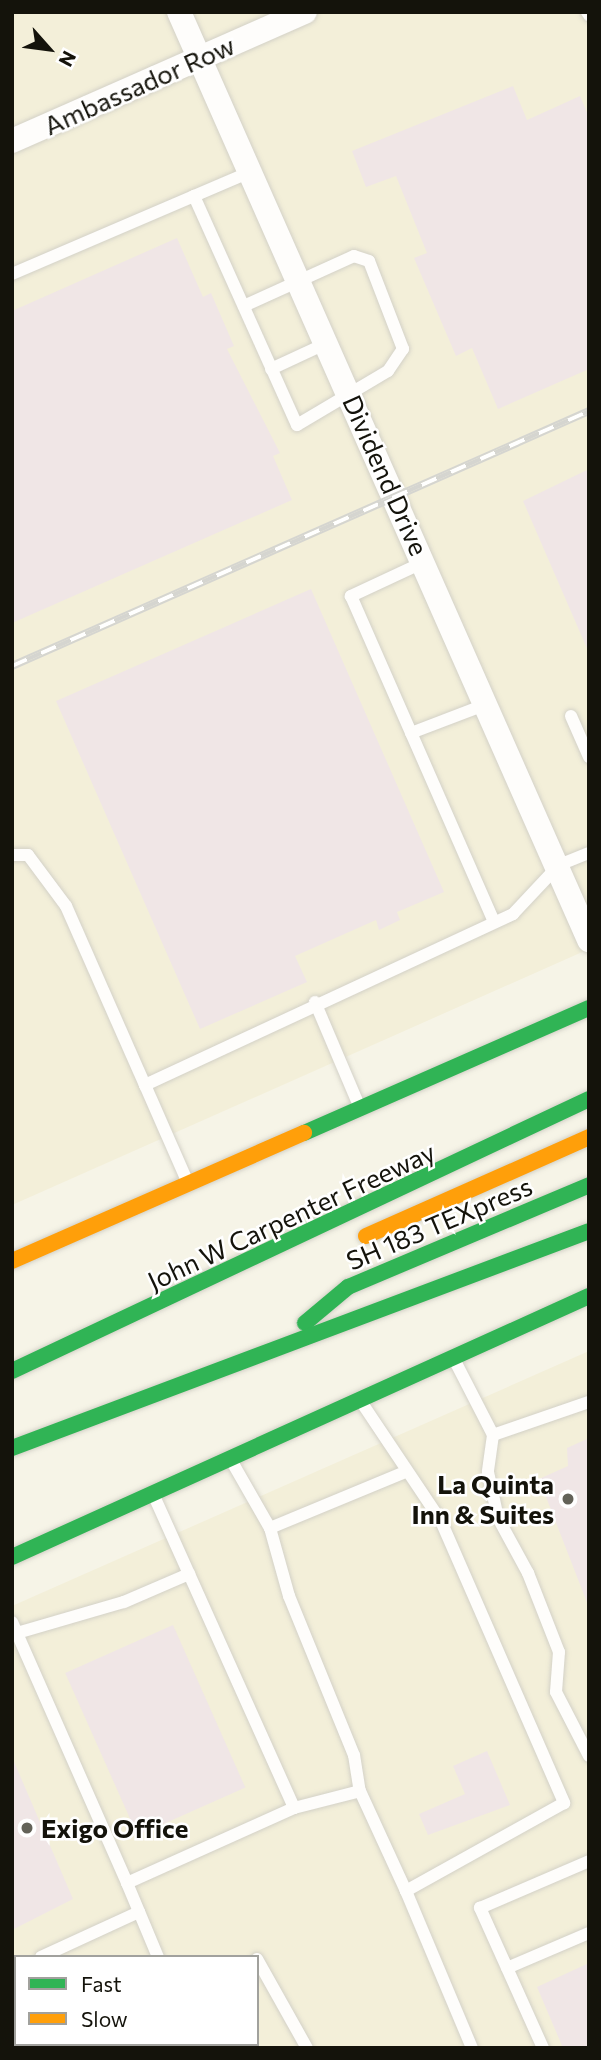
<!DOCTYPE html>
<html>
<head>
<meta charset="utf-8">
<style>
  body { margin:0 }
  #map { position:relative; width:601px; height:2060px; overflow:hidden; background:#f6f4e7; font-family:Commissioner,sans-serif }
  div>[style] { position:absolute }
  .built>* { inset:0; background:#f3efd9 }
  .building>* { inset:0; background:#f0e6e6; transform-origin:0 0 }
  .roads { filter:drop-shadow(0 0 2px #d3d1c7) drop-shadow(0 0 2px #d3d1c7) }
  .lane>* { height:12px; margin:-6px; padding:0 6px; transform-origin:6px; border-radius:6px; background:#fefdfb }
  .street>* { height:24px; margin:-12px; padding:0 12px; transform-origin:12px; border-radius:12px; background:#fefdfb }
  .fast>* { height:16px; margin:-8px; padding:0 8px; transform-origin:8px; border-radius:8px; background:#30b455 }
  .slow>* { height:16px; margin:-8px; padding:0 8px; transform-origin:8px; border-radius:8px; background:#ff9f0a }
  .rail>* { height:8px; margin-top:-4px; transform-origin:0; background:repeating-linear-gradient(90deg,#fff 0 16px,#d5d5d0 0 32px); box-sizing:border-box; border-block:2px solid #d5d5d0 }
  .dots>* { width:19px; height:19px; translate:-50% -50%; box-sizing:border-box; border:4px solid #fff; border-radius:50% }
  span { translate:-50% -50%; white-space:nowrap; text-align:center; line-height:1.15; -webkit-text-stroke:5px #fff; paint-order:stroke }
  .street-label { font-size:26px; color:#14130b }
  .poi-label { font-size:26px; color:#14130b; font-weight:700 }
  .right { translate:-100% -50%; text-align:right }
  .left { translate:0 -50%; text-align:left }
  .frame { position:absolute; inset:0; border:14px solid #14130b; pointer-events:none }
  .legend { position:absolute; left:14px; top:1955px; width:245px; height:91px; box-sizing:border-box; background:#fff; border:2px solid #a1a19d; margin:0; padding:9px 12px; list-style:none; font-size:21px; color:#14130b }
  .legend li { display:flex; align-items:center; gap:14px; height:35px }
  .legend b { width:35px; border:2px solid #a1a19d }
  .north { position:absolute; left:14px; top:14px; width:70px; height:70px; -webkit-text-stroke:5px #fff; paint-order:stroke; rotate:118deg; font-size:19px; font-weight:700; line-height:28px; text-align:center; color:#14130b }
  .north::after { content:''; display:block; margin:auto; width:24px; height:32px; background:#14130b; clip-path:polygon(50% 0,100% 100%,50% 72%,0 100%) }
</style>
</head>
<body>
<div id="map">
  <div class="built">
    <div style="clip-path:polygon(12px 12px,589px 12px,589px 949px,12px 1205px)"></div>
    <div style="clip-path:polygon(evenodd,589px 1351px,589px 2048px,12px 2048px,12px 1606px,589px 1351px,16px 1957px,257px 1957px,257px 2044px,16px 2044px,16px 1957px)"></div>
  </div>
  <div class="building">
    <div style="clip-path:polygon(513px 86px,527px 120px,580px 96px,589px 117px,589px 369px,498px 409px,472px 348px,456px 356px,414px 258px,427px 253px,396px 176px,366px 187px,352px 151px)"></div>
    <div style="clip-path:polygon(177px 238px,203px 297px,211px 293px,234px 346px,227px 349px,280px 453px,273px 456px,292px 500px,12px 623px,12px 311px)"></div>
    <div style="clip-path:polygon(589px 469px,589px 653px,523px 501px)"></div>
    <div style="clip-path:polygon(311px 589px,444px 892px,397px 912px,400px 920px,379px 930px,376px 920px,295px 956px,307px 982px,200px 1029px,56px 701px)"></div>
    <div style="clip-path:polygon(589px 1438px,589px 1605px,588px 1605px,539px 1479px,568px 1466px,567px 1448px)"></div>
    <div style="left:173px;top:1625px;width:178px;height:118px;rotate:66deg"></div>
    <div style="clip-path:polygon(487px 1751px,510px 1805px,428px 1835px,419px 1814px,465px 1794px,453px 1766px)"></div>
    <div style="clip-path:polygon(12px 1757px,73px 1899px,12px 1930px)"></div>
    <div style="clip-path:polygon(589px 1963px,589px 2048px,563px 2048px,537px 1987px)"></div>
  </div>
  <div class="roads">
    <div class="lane">
      <div style="left:587px;top:12px;width:4px;rotate:56deg"></div>
      <div style="left:194px;top:196px;width:61px;rotate:-23.2deg"></div>
      <div style="left:12px;top:274px;width:198px;rotate:-23.2deg"></div>
      <div style="left:194px;top:196px;width:251px;rotate:65.8deg"></div>
      <div style="left:297px;top:425px;width:106px;rotate:-30.7deg"></div>
      <div style="left:388px;top:371px;width:27px;rotate:-56deg"></div>
      <div style="left:403px;top:349px;width:94px;rotate:-111.1deg"></div>
      <div style="left:369px;top:261px;width:16px;rotate:-162deg"></div>
      <div style="left:354px;top:256px;width:121px;rotate:155.6deg"></div>
      <div style="left:271px;top:369px;width:62px;rotate:-24.9deg"></div>
      <div style="left:424px;top:562px;width:81px;rotate:155deg"></div>
      <div style="left:351px;top:596px;width:356px;rotate:66.3deg"></div>
      <div style="left:571px;top:716px;width:45px;rotate:66.3deg"></div>
      <div style="left:411px;top:733px;width:81px;rotate:-20.9deg"></div>
      <div style="left:12px;top:855px;width:16px"></div>
      <div style="left:28px;top:855px;width:64px;rotate:53.3deg"></div>
      <div style="left:66px;top:906px;width:196px;rotate:66.2deg"></div>
      <div style="left:315px;top:1002px;width:115px;rotate:67deg"></div>
      <div style="left:188px;top:1183px;width:107px;rotate:-113.7deg"></div>
      <div style="left:145px;top:1085px;width:406px;rotate:-24.9deg"></div>
      <div style="left:513px;top:914px;width:67px;rotate:-46.8deg"></div>
      <div style="left:559px;top:865px;width:32px;rotate:-22deg"></div>
      <div style="left:455px;top:1361px;width:83px;rotate:62.8deg"></div>
      <div style="left:493px;top:1435px;width:102px;rotate:-19deg"></div>
      <div style="left:362px;top:1403px;width:142px;rotate:56.2deg"></div>
      <div style="left:441px;top:1521px;width:308px;rotate:66.4deg"></div>
      <div style="left:564px;top:1803px;width:181px;rotate:150.9deg"></div>
      <div style="left:406px;top:1891px;width:170px;rotate:67.2deg"></div>
      <div style="left:493px;top:1435px;width:37px;rotate:98deg"></div>
      <div style="left:488px;top:1472px;width:47px;rotate:77.7deg"></div>
      <div style="left:498px;top:1518px;width:63px;rotate:61.4deg"></div>
      <div style="left:528px;top:1573px;width:85px;rotate:68.6deg"></div>
      <div style="left:559px;top:1652px;width:40px;rotate:94.3deg"></div>
      <div style="left:556px;top:1692px;width:72px;rotate:62.7deg"></div>
      <div style="left:231px;top:1460px;width:78px;rotate:60.2deg"></div>
      <div style="left:270px;top:1528px;width:146px;rotate:-22.5deg"></div>
      <div style="left:154px;top:1496px;width:342px;rotate:65.8deg"></div>
      <div style="left:294px;top:1808px;width:68px;rotate:-14.4deg"></div>
      <div style="left:360px;top:1791px;width:110px;rotate:65.3deg"></div>
      <div style="left:270px;top:1528px;width:71px;rotate:74.4deg"></div>
      <div style="left:289px;top:1596px;width:172px;rotate:67.8deg"></div>
      <div style="left:354px;top:1755px;width:36px;rotate:81deg"></div>
      <div style="left:12px;top:1622px;width:285px;rotate:66.2deg"></div>
      <div style="left:127px;top:1883px;width:183px;rotate:-24.2deg"></div>
      <div style="left:17px;top:1633px;width:111px;rotate:-16.2deg"></div>
      <div style="left:124px;top:1602px;width:71px;rotate:-23.3deg"></div>
      <div style="left:127px;top:1883px;width:80px;rotate:67.3deg"></div>
      <div style="left:41px;top:1957px;width:108px;rotate:-24.7deg"></div>
      <div style="left:257px;top:1959px;width:102px;rotate:60.7deg"></div>
      <div style="left:507px;top:1968px;width:89px;rotate:-23.1deg"></div>
      <div style="left:12px;top:1970px;width:4px;rotate:-14deg"></div>
      <div style="left:233px;top:2044px;width:5px;rotate:53deg"></div>
      <div style="left:28px;top:2048px;width:9px;rotate:-27deg"></div>
      <div style="left:191px;top:2048px;width:5px;rotate:-53deg"></div>
      <div style="left:543px;top:2048px;width:154px;rotate:-114.2deg"></div>
      <div style="left:480px;top:1908px;width:119px;rotate:-23.3deg"></div>
    </div>
    <div class="street">
      <div style="left:179px;top:12px;width:1015px;rotate:66.16deg"></div>
      <div style="left:12px;top:141px;width:320px;rotate:-23.8deg"></div>
    </div>
    <div class="fast">
      <div style="left:304px;top:1133px;width:311px;rotate:-23.7deg"></div>
      <div style="left:305px;top:1323px;width:56px;rotate:-39.9deg"></div>
      <div style="left:348px;top:1287px;width:262px;rotate:-22.9deg"></div>
      <div style="left:12px;top:1371px;width:638px;rotate:-25.24deg"></div>
      <div style="left:12px;top:1448px;width:616px;rotate:-20.61deg"></div>
      <div style="left:12px;top:1557px;width:633px;rotate:-24.34deg"></div>
    </div>
    <div class="slow">
      <div style="left:366px;top:1236px;width:244px;rotate:-23.9deg"></div>
      <div style="left:12px;top:1261px;width:319px;rotate:-23.7deg"></div>
    </div>
  </div>
  <div class="rail">
    <div style="left:12px;top:666px;width:631px;rotate:-23.84deg"></div>
  </div>
  <div class="dots">
    <div style="left:568px;top:1499px;background:#636258"></div>
    <div style="left:27px;top:1828px;background:#636258"></div>
  </div>
  <div class="street-label">
    <span style="left:139px;top:85px;rotate:-24deg">Ambassador Row</span>
    <span style="left:386px;top:475px;rotate:66deg">Dividend Drive</span>
    <span style="left:291px;top:1216px;rotate:-25deg">John W Carpenter Freeway</span>
    <span style="left:439px;top:1223px;rotate:-23deg">SH 183 TEXpress</span>
  </div>
  <div class="poi-label">
    <span class="right" style="left:554px;top:1499px">La Quinta<br>Inn &amp; Suites</span>
    <span class="left" style="left:41px;top:1828px">Exigo Office</span>
  </div>
  <div class="frame"></div>
  <ul class="legend">
  <li><b style="height:9px;background:#30b455"></b>Fast</li>
  <li><b style="height:9px;background:#ff9f0a"></b>Slow</li>
  </ul>
  <div class="north">N</div>
</div>
</body>
</html>
